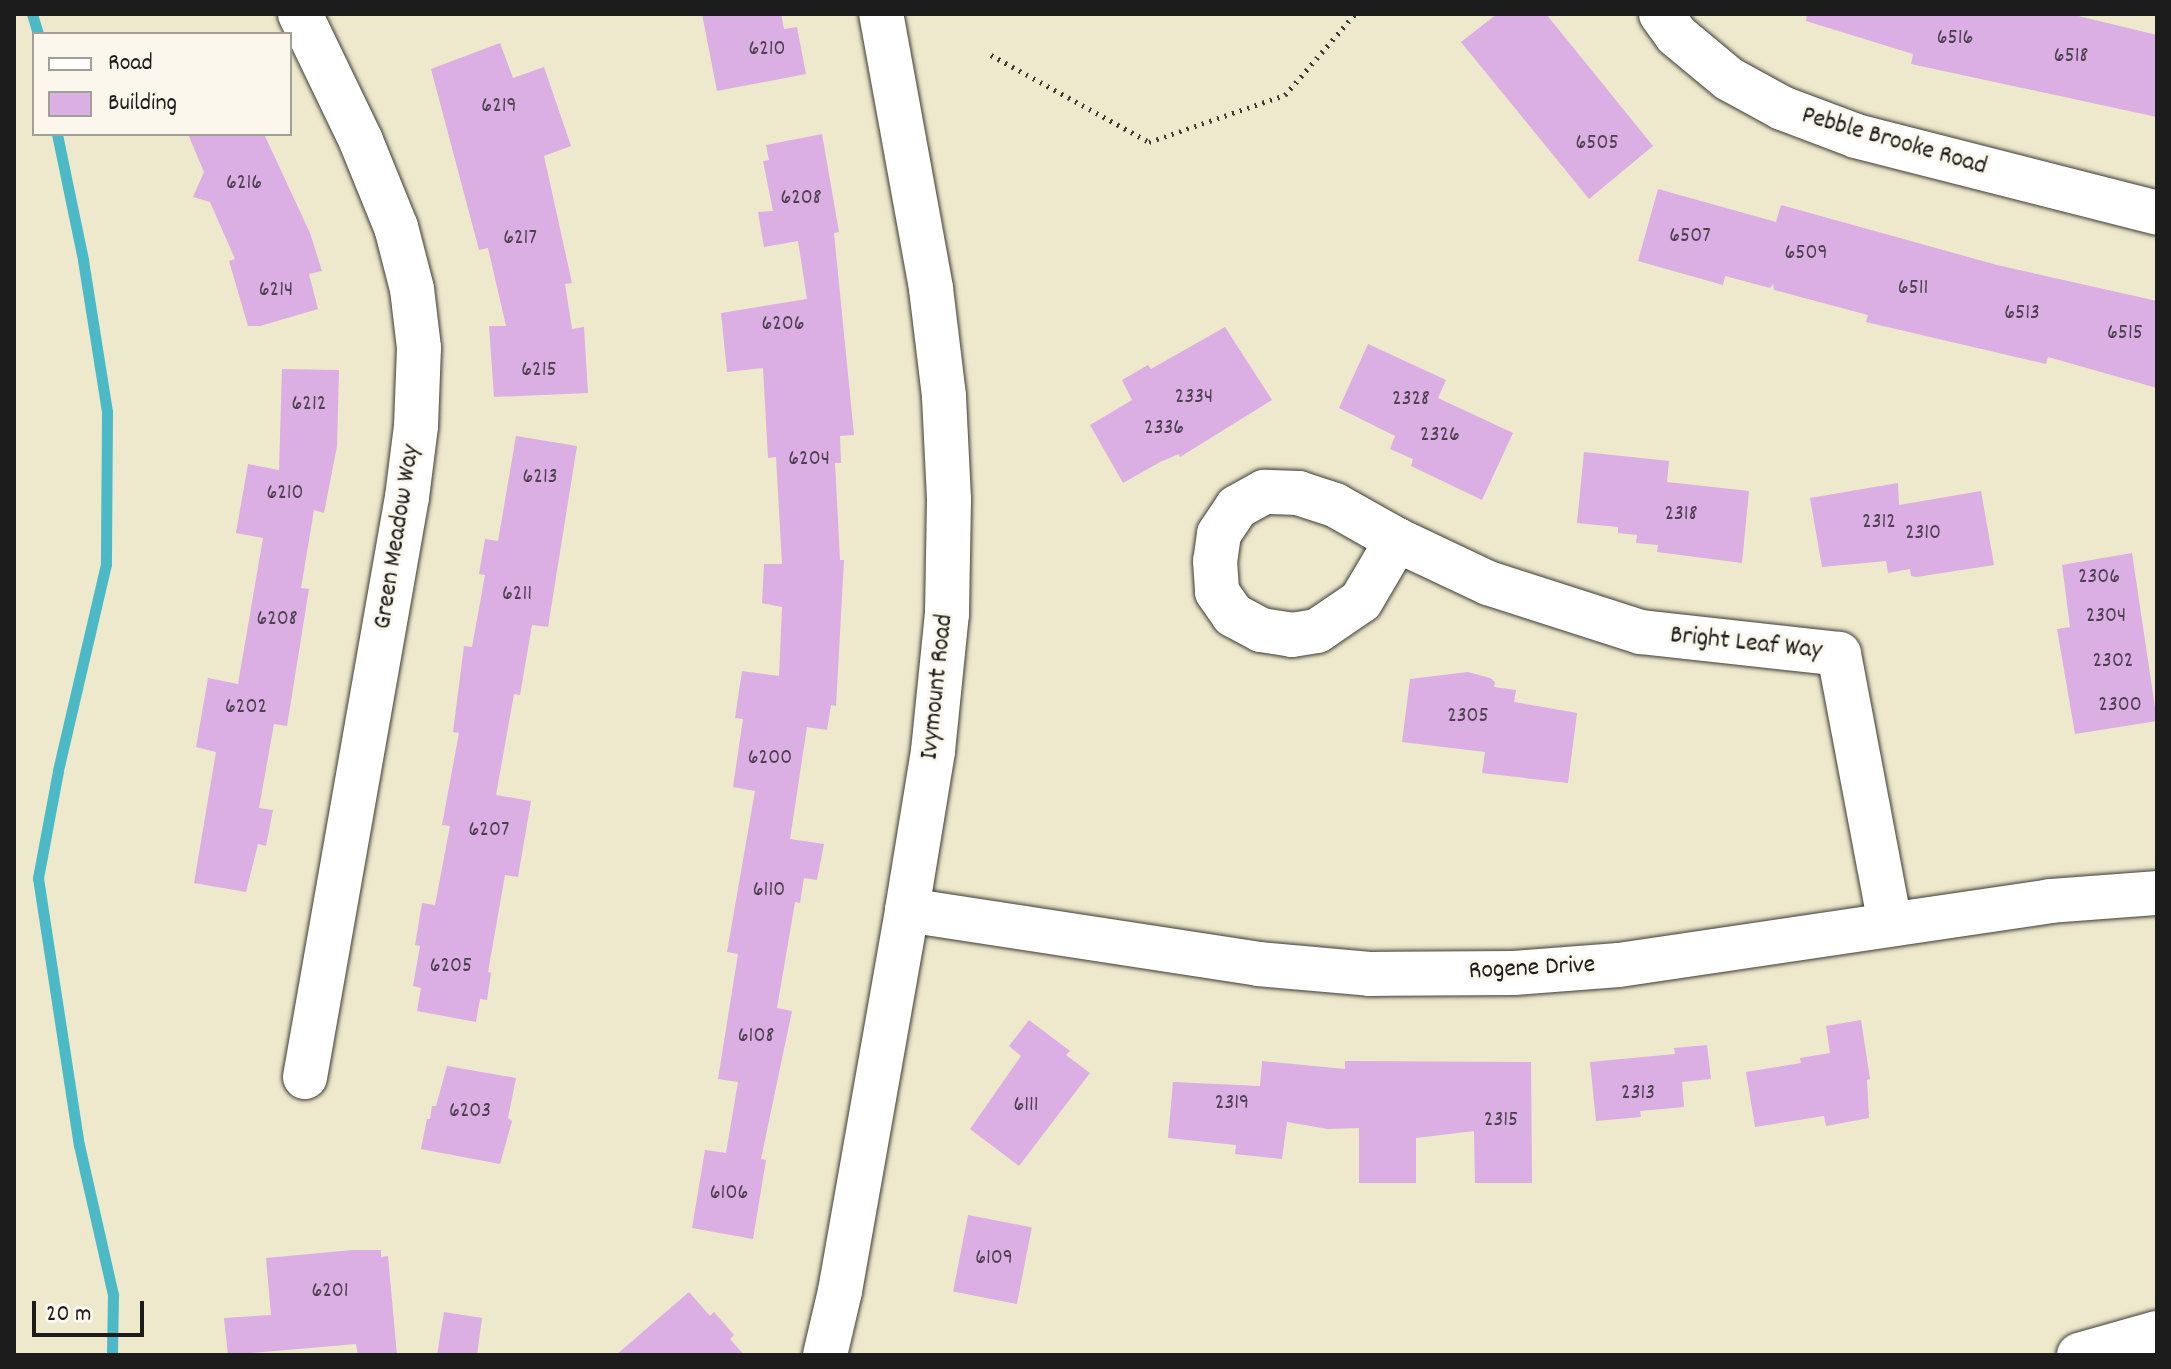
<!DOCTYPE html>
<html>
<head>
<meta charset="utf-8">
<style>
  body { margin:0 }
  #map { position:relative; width:2171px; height:1369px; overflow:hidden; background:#eee8cc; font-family:Dekko,sans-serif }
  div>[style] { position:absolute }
  .stream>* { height:11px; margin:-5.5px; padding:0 5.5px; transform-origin:5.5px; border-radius:5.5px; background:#4cbac6 }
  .building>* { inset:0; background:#dbaee4; transform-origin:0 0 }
  .path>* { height:5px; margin-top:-2.5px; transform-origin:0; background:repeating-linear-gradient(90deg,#3c3b36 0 2px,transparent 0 8px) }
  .roads { filter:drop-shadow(0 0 2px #3c3b36) drop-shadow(0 0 2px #3c3b36) }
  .street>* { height:44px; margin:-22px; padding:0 22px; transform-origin:22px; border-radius:22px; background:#fff }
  span { translate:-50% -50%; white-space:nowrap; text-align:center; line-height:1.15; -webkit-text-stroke:6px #fbf7ec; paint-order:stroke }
  .number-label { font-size:22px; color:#4c404e }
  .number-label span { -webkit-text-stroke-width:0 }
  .street-label { font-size:26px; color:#1c1c1c }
  .frame { position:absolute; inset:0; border:16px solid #1c1c1c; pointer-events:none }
  .legend { position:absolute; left:32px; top:32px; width:260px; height:104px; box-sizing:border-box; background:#fbf7ec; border:2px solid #a29f99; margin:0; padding:10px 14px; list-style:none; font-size:24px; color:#1c1c1c }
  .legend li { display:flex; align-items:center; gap:16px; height:40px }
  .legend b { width:40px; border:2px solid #a29f99 }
  .scale { position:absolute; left:32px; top:1301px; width:112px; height:36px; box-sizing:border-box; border:4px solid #1c1c1c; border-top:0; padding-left:10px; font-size:24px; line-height:28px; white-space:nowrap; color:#1c1c1c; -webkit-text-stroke:6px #fbf7ec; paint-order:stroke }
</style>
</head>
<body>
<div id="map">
  <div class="stream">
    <div style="left:32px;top:14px;width:21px;rotate:73deg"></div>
    <div style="left:57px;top:134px;width:129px;rotate:78.3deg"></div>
    <div style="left:83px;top:260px;width:154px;rotate:81deg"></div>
    <div style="left:107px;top:412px;width:152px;rotate:90.4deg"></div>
    <div style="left:106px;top:564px;width:212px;rotate:103.1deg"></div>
    <div style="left:58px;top:771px;width:109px;rotate:100.6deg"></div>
    <div style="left:38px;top:878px;width:270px;rotate:81.3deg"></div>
    <div style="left:79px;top:1145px;width:154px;rotate:77.2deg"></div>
    <div style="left:113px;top:1295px;width:60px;rotate:91deg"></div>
  </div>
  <div class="building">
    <div style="clip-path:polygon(702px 14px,781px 14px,784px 29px,797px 27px,806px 74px,717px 91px)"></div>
    <div style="clip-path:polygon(1497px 14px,1546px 14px,1653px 146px,1589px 199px,1461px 42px)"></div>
    <div style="clip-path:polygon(1807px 14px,2070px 14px,2157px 35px,2157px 117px,1911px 64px,1913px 54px,1806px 21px)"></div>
    <div style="clip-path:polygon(500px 43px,513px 78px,544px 67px,571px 146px,544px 156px,572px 283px,565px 284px,572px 329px,584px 327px,588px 393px,494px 397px,489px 326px,506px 326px,488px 248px,479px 250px,431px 69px)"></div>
    <div style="clip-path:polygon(188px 134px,264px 134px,310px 233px,322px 271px,309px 274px,318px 309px,260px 326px,248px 326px,229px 261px,235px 259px,210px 202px,193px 197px,204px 172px)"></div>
    <div style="clip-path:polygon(822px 134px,839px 232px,834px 233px,854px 435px,840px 436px,841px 463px,835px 463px,840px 560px,844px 560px,836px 706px,831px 705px,827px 730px,807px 727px,790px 839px,824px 844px,817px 880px,804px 878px,800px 903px,795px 902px,777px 1008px,792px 1011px,761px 1159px,766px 1160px,753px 1239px,692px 1228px,705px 1150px,726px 1153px,738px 1082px,718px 1079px,738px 954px,727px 952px,755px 791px,733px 787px,743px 719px,735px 718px,742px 671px,779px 676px,782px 607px,762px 603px,764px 564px,782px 564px,776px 457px,768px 458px,763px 368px,727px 372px,721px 313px,807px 299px,798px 241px,764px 247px,758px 212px,773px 211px,763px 161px,769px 160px,766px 145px)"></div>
    <div style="clip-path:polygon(1658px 189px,1776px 222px,1781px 205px,1997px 265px,2157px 301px,2157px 388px,2048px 357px,2046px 364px,1866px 322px,1868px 315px,1774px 290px,1773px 284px,1770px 288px,1725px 276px,1723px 285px,1638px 261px)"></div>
    <div style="clip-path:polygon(1225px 327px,1272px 400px,1180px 457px,1179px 454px,1160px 462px,1123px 483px,1090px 425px,1132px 400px,1122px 380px,1148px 365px,1151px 369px)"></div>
    <div style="clip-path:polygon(1368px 344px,1446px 380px,1438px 398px,1513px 433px,1482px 500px,1411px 466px,1413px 459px,1390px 449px,1395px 436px,1339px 408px)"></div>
    <div style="clip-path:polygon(282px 369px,339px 370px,337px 446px,324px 513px,314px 510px,301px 588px,309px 589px,287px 726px,274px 724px,259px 808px,273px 810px,266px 846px,258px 844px,246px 892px,194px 883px,216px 752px,196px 747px,208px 678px,238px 684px,263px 538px,236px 533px,248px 464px,279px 470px)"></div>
    <div style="clip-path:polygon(516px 436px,577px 446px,548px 627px,532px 625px,520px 695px,514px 694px,496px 795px,531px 801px,518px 877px,505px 875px,488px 972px,491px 973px,487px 1000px,480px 999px,476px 1022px,417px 1011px,421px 988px,413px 986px,420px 946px,415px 945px,422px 903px,435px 905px,450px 826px,442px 825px,459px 733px,453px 732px,464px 646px,472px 647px,485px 575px,479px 574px,485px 539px,498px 541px)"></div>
    <div style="clip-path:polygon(1584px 452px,1669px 461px,1667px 482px,1749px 491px,1742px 563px,1657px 552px,1658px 545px,1636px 543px,1637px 535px,1618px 533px,1618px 527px,1577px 523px)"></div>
    <div style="clip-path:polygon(1898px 483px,1899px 505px,1981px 491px,1994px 565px,1916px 577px,1911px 576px,1910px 569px,1888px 573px,1886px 561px,1822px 567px,1810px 498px)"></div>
    <div style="clip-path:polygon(2132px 553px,2157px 721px,2075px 734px,2057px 629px,2070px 627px,2062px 565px)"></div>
    <div style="clip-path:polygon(1468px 672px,1490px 678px,1495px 682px,1494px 687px,1516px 690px,1514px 702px,1577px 713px,1568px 783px,1482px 773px,1485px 752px,1402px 742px,1410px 679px)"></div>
    <div style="clip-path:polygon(1029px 1020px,1070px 1051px,1066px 1055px,1090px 1073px,1019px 1166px,970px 1129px,1021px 1056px,1009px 1046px)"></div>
    <div style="clip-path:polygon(1861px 1020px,1870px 1079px,1867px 1080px,1869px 1118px,1826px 1126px,1824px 1116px,1755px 1127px,1746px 1072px,1801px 1063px,1800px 1058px,1830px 1053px,1826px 1026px)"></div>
    <div style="clip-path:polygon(1707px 1045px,1711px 1079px,1682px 1082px,1684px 1107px,1640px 1111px,1641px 1117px,1596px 1121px,1590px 1062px,1675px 1054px,1674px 1048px)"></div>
    <div style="clip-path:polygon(1262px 1061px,1345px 1069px,1345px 1061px,1531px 1062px,1532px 1183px,1475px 1183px,1474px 1131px,1416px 1138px,1416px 1183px,1359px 1183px,1359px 1128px,1328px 1129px,1287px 1122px,1282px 1159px,1235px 1154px,1236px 1145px,1168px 1138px,1173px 1082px,1260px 1086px)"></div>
    <div style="clip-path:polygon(447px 1066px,516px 1078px,508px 1118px,512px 1121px,500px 1164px,421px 1149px,427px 1119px,430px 1119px,432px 1106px,436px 1106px)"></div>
    <div style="left:968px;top:1215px;width:65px;height:78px;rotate:11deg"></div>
    <div style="clip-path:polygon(353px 1250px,381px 1250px,381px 1257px,388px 1256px,397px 1355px,358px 1355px,356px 1344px,228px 1355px,224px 1318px,271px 1315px,266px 1258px)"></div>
    <div style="clip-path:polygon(689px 1292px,710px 1316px,714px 1312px,734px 1335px,730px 1339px,744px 1355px,616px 1355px)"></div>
    <div style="clip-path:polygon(444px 1312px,482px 1318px,477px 1355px,437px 1355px)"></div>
  </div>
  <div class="path">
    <div style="left:991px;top:55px;width:180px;rotate:28.8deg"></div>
    <div style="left:1149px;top:142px;width:144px;rotate:-19.1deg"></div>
    <div style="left:1285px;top:95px;width:107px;rotate:-49.2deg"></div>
  </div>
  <div class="roads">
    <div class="street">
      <div style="left:300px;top:14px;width:141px;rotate:64.3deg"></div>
      <div style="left:361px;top:141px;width:93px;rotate:67.9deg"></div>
      <div style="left:396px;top:227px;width:64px;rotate:75.5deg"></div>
      <div style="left:412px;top:289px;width:59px;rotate:83.2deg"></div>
      <div style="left:419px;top:348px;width:78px;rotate:92.2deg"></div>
      <div style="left:416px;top:426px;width:72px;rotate:97.2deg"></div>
      <div style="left:407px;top:497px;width:589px;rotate:99.97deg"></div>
      <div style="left:1661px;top:14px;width:26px;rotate:54deg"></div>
      <div style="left:1676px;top:35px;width:69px;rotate:39.7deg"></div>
      <div style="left:1729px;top:79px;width:60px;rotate:28.7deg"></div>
      <div style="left:1782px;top:108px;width:79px;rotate:20.7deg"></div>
      <div style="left:1856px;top:136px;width:311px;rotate:14.3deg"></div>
      <div style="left:1397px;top:540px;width:71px;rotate:-150.6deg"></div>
      <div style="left:1335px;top:505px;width:38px;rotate:-162deg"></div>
      <div style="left:1299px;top:493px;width:35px;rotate:-178deg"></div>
      <div style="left:1264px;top:492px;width:31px;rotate:151deg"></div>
      <div style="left:1237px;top:507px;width:32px;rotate:124deg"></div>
      <div style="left:1219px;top:534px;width:27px;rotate:98deg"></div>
      <div style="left:1215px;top:561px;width:31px;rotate:86deg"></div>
      <div style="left:1217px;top:592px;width:28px;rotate:55deg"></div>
      <div style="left:1233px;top:615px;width:32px;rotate:28deg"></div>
      <div style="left:1261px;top:630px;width:31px;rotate:9deg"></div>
      <div style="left:1292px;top:635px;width:25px;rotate:-9deg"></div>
      <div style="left:1317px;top:631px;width:53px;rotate:-34.3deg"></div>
      <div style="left:1361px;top:601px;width:71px;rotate:-59.5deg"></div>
      <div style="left:1397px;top:540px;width:101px;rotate:25.3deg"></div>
      <div style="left:1488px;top:583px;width:161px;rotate:17.8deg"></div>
      <div style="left:1641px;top:632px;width:199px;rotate:6.3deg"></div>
      <div style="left:1839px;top:654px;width:274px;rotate:79.3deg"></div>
      <div style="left:907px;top:910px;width:355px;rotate:8.7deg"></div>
      <div style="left:1258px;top:964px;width:112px;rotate:5.1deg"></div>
      <div style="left:1370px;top:974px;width:144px;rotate:-0.4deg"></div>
      <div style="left:1514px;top:973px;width:105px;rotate:-4.4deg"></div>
      <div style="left:1619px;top:965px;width:436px;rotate:-8.4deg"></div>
      <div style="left:2050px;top:901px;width:107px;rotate:-4.3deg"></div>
      <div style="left:825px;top:1355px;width:66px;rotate:-76.8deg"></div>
      <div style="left:840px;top:1291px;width:387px;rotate:-80deg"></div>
      <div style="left:907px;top:910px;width:161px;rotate:-80.7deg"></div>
      <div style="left:933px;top:751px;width:138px;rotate:-84.2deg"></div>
      <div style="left:947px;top:614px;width:115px;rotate:-89deg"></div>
      <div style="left:949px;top:499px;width:103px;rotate:-92.8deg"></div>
      <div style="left:944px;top:396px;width:109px;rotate:-96.9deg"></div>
      <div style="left:931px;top:288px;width:279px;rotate:-100.3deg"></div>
      <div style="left:2079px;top:1355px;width:81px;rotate:-15.8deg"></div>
    </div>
  </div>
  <div class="number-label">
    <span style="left:1955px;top:39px">6516</span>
    <span style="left:767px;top:50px">6210</span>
    <span style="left:2071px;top:57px">6518</span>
    <span style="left:499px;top:107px">6219</span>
    <span style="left:1597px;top:144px">6505</span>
    <span style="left:244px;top:184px">6216</span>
    <span style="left:801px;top:199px">6208</span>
    <span style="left:1690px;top:237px">6507</span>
    <span style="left:520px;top:239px">6217</span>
    <span style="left:1806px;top:254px">6509</span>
    <span style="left:1913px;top:289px">6511</span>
    <span style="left:276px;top:291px">6214</span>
    <span style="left:2022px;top:314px">6513</span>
    <span style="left:783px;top:325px">6206</span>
    <span style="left:2125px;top:334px">6515</span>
    <span style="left:539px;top:371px">6215</span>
    <span style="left:1194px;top:398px">2334</span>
    <span style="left:1411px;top:400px">2328</span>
    <span style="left:309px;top:405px">6212</span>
    <span style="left:1164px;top:429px">2336</span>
    <span style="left:1440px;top:436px">2326</span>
    <span style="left:809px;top:460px">6204</span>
    <span style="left:540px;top:478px">6213</span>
    <span style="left:285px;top:494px">6210</span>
    <span style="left:1681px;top:515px">2318</span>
    <span style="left:1879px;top:523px">2312</span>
    <span style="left:1923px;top:534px">2310</span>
    <span style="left:2099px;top:578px">2306</span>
    <span style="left:517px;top:595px">6211</span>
    <span style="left:2106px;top:617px">2304</span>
    <span style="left:277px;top:620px">6208</span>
    <span style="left:2113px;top:662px">2302</span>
    <span style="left:2120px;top:706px">2300</span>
    <span style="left:246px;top:708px">6202</span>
    <span style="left:1468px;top:717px">2305</span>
    <span style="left:770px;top:759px">6200</span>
    <span style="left:489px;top:831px">6207</span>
    <span style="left:769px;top:891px">6110</span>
    <span style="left:451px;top:967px">6205</span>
    <span style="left:756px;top:1037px">6108</span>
    <span style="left:1638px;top:1094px">2313</span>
    <span style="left:1232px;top:1104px">2319</span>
    <span style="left:1026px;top:1106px">6111</span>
    <span style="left:470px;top:1112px">6203</span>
    <span style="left:1501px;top:1121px">2315</span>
    <span style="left:729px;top:1194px">6106</span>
    <span style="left:994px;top:1259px">6109</span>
    <span style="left:330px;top:1292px">6201</span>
  </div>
  <div class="street-label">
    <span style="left:1894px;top:142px;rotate:16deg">Pebble Brooke Road</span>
    <span style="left:398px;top:537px;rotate:-81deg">Green Meadow Way</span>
    <span style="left:1746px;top:644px;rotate:6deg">Bright Leaf Way</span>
    <span style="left:938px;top:687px;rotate:-84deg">Ivymount Road</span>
    <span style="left:1532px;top:969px;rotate:-3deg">Rogene Drive</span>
  </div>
  <div class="frame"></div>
  <ul class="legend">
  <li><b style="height:10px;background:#fff"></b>Road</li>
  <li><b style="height:22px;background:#dbaee4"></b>Building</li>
  </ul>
  <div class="scale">20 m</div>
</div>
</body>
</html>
